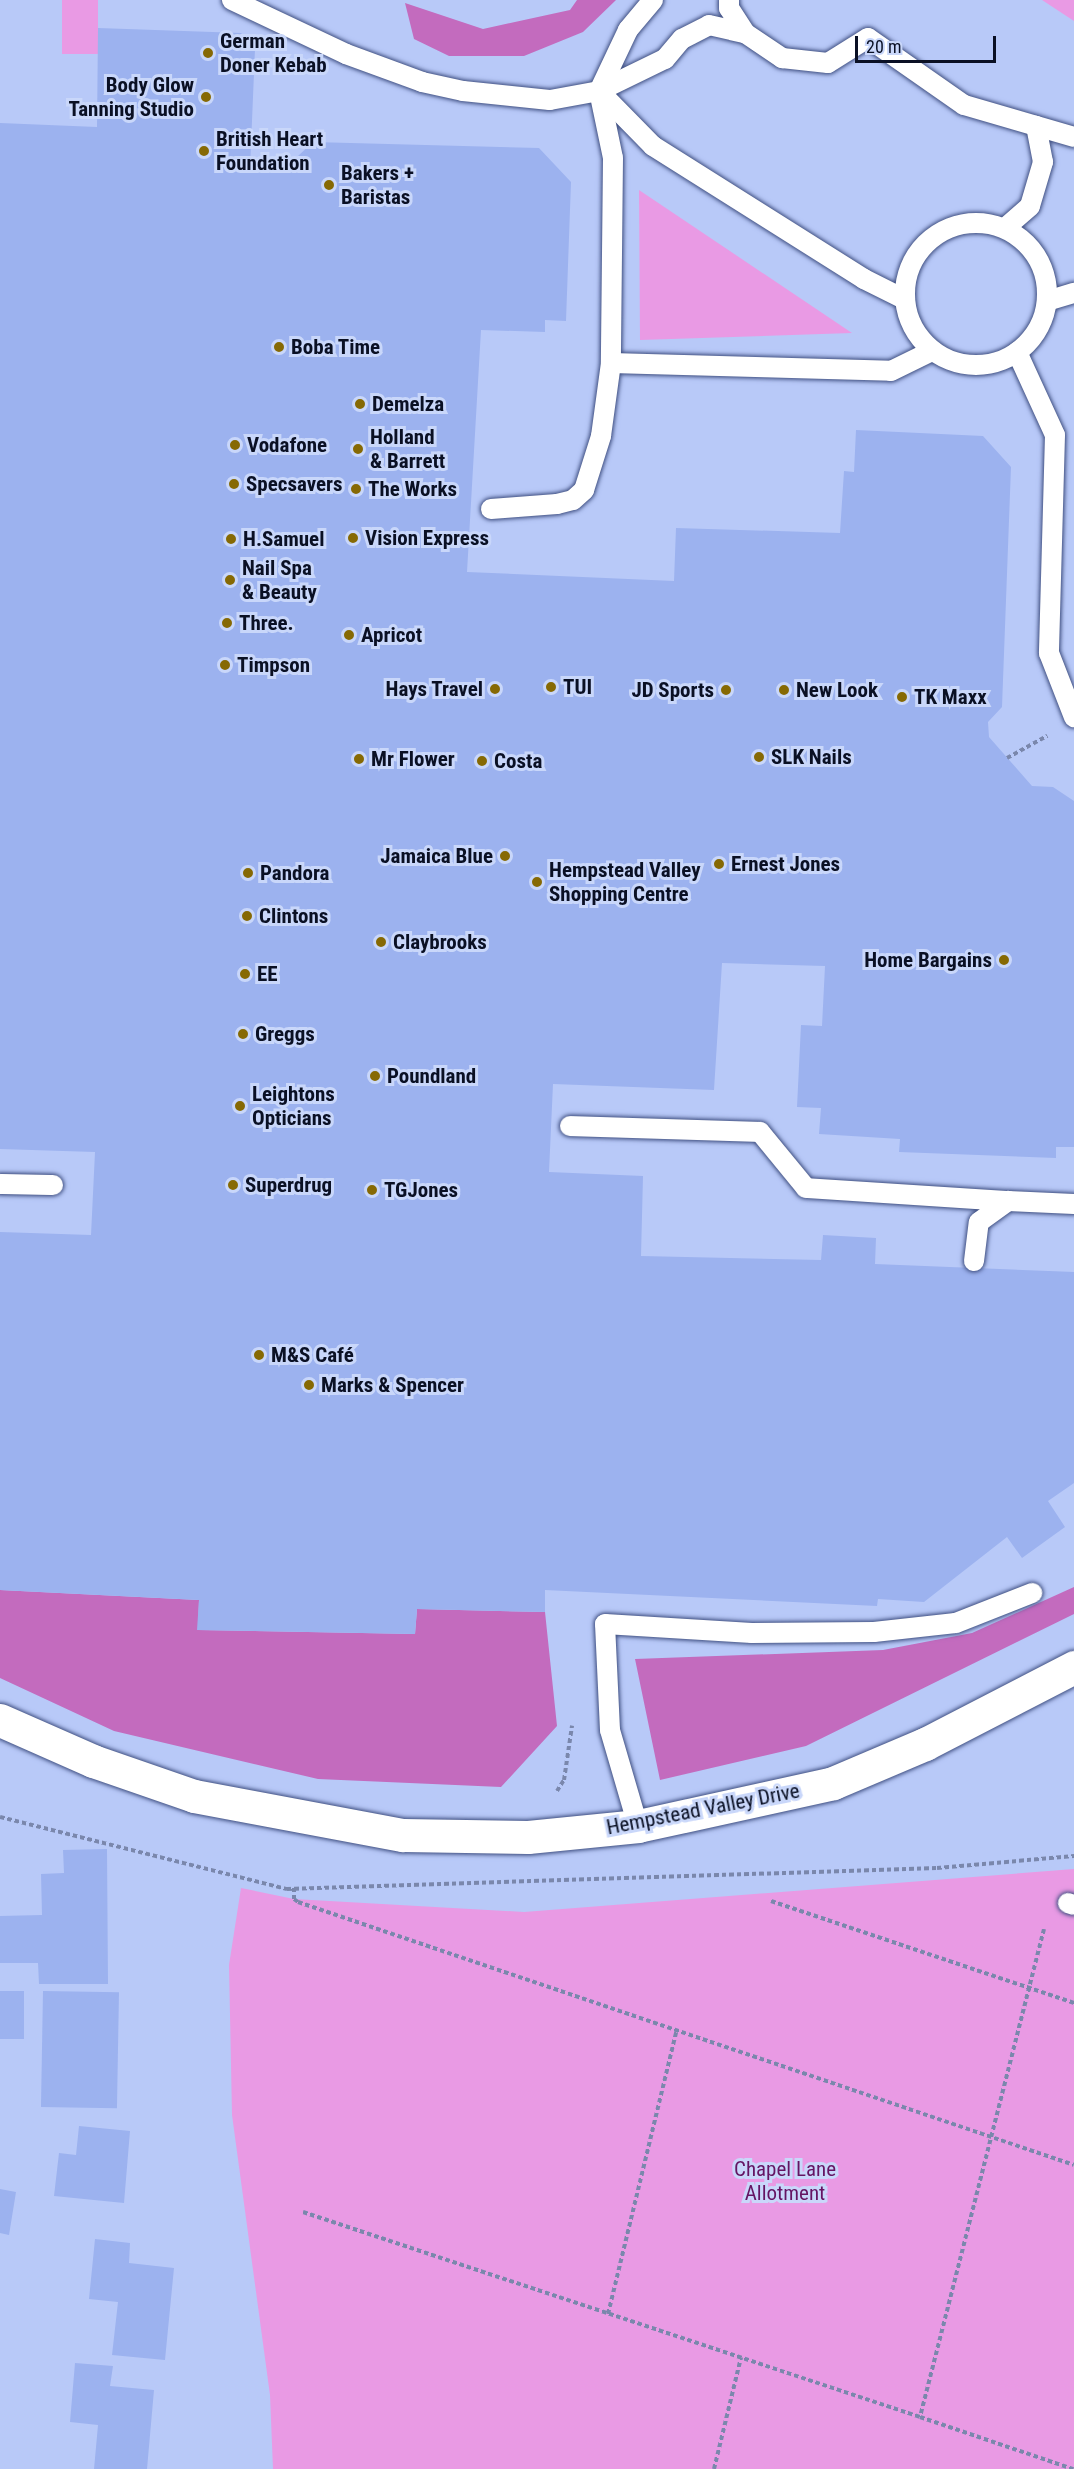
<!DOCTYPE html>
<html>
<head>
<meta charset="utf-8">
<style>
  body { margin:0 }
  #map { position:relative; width:1074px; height:2469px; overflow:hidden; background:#b8c9f8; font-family:"Roboto Condensed",sans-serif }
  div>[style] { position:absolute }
  .green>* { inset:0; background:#e99ae4; transform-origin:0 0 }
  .forest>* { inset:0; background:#c36bbe }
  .building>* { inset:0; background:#9cb2ef; transform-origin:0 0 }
  .path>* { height:4px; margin-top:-2px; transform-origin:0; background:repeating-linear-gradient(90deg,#7a87ac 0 4.5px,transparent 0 7.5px) }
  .roads { filter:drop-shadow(0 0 2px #405082) drop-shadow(0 0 2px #405082) }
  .service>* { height:20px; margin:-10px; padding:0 10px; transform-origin:10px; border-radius:10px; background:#fff }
  .service>.ring { margin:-10px; padding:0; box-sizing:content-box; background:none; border:20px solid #fff; border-radius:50% }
  .tertiary>* { height:33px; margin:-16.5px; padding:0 16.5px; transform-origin:16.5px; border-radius:16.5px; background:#fff }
  .dots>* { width:16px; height:16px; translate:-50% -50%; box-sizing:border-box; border:3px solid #c9d7fa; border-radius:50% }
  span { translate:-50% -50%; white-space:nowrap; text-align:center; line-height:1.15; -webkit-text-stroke:6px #c9d7fa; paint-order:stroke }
  .poi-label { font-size:21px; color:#0a1024; font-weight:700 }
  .left { translate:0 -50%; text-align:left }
  .right { translate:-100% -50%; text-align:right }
  .street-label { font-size:21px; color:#0a1024 }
  .park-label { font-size:21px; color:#651463 }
  .scale { position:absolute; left:855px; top:36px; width:141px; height:27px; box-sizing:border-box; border:3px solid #0a1024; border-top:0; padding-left:8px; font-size:18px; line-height:21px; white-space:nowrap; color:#0a1024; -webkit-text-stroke:4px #c9d7fa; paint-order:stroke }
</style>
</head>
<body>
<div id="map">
  <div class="green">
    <div style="left:62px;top:0;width:36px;height:54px"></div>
    <div style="clip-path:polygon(1042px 0,1074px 0,1074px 21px)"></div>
    <div style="clip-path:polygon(639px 190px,852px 333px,640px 340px)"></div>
    <div style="clip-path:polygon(1074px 1869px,1074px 2469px,273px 2469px,270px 2395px,232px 2115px,229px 1965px,241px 1888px,294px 1899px,524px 1912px)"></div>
  </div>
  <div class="forest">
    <div style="clip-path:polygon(577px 0,616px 0,583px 32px,524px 56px,449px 56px,414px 39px,405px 3px,483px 29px,570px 10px)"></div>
    <div style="clip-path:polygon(1074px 1587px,1074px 1614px,806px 1746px,660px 1780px,635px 1659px,883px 1650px,972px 1633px)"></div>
    <div style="clip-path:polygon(0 1590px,199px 1600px,198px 1630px,415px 1634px,417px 1609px,545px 1612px,557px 1726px,501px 1787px,318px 1779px,114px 1731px,0 1678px)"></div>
  </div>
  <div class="building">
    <div style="clip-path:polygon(98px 28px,241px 33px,255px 49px,250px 169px,282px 171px,313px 142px,539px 148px,571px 182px,566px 321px,545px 320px,545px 332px,481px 330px,467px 572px,674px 581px,676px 528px,840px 533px,844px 471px,854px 472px,856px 430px,983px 436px,1011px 467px,1002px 707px,988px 722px,989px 737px,1032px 786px,1053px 787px,1074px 801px,1074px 1147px,1056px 1147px,1056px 1158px,899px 1152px,900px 1139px,819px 1134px,821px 1108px,797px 1107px,801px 1025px,822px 1026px,825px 966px,722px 963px,714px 1090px,553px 1084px,549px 1172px,643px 1176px,641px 1256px,821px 1260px,823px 1235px,876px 1238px,875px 1264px,1074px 1272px,1074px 1483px,1048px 1501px,1065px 1527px,1022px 1558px,1007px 1537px,924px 1602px,878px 1599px,877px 1606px,545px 1590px,545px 1612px,417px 1609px,415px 1634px,197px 1630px,199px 1600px,0 1590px,0 1232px,91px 1235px,95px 1152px,0 1149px,0 123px,97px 127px)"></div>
    <div style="clip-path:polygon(107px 1849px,108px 1984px,39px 1984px,38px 1963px,0 1963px,0 1916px,42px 1915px,41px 1874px,64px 1873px,63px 1850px)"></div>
    <div style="left:0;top:1991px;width:24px;height:48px"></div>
    <div style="left:43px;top:1991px;width:76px;height:116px;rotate:1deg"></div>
    <div style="clip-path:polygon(79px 2126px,130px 2131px,124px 2203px,54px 2196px,59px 2153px,76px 2155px)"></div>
    <div style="clip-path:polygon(0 2189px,16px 2192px,9px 2235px,0 2233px)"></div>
    <div style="clip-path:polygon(95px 2239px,130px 2243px,129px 2263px,174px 2268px,165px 2360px,112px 2355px,118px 2302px,89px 2299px)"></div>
    <div style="clip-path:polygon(75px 2363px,113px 2366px,110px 2386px,154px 2390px,147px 2469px,94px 2469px,98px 2425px,70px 2422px)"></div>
  </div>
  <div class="path">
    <div style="left:1007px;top:758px;width:46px;rotate:-28.8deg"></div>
    <div style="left:557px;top:1791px;width:13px;rotate:-58deg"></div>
    <div style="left:564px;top:1780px;width:55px;rotate:-81.6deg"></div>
    <div style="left:0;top:1817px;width:296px;rotate:14.1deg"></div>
    <div style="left:287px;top:1889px;width:650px;rotate:-1.85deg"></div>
    <div style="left:937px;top:1868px;width:138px;rotate:-5deg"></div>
    <div style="left:294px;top:1888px;width:11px;rotate:90deg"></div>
    <div style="left:294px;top:1899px;width:5px;rotate:37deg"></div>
    <div style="left:298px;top:1902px;width:819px;rotate:18.72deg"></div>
    <div style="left:771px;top:1901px;width:320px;rotate:18.6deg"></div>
    <div style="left:1044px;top:1929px;width:504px;rotate:104.26deg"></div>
    <div style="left:920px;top:2417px;width:162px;rotate:18.8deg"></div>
    <div style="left:303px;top:2212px;width:650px;rotate:18.38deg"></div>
    <div style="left:608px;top:2314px;width:290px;rotate:-76.4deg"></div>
    <div style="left:714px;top:2469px;width:115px;rotate:-76.4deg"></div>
  </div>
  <div class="roads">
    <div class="service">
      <div style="left:232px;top:0;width:126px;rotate:25.3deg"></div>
      <div style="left:346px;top:54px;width:81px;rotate:20.2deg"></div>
      <div style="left:422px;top:82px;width:42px;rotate:12.4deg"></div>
      <div style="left:463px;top:91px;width:87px;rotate:5.9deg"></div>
      <div style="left:550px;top:100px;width:50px;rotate:-10.4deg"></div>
      <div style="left:599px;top:91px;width:73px;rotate:-25.9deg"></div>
      <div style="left:665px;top:59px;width:26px;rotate:-50deg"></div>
      <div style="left:682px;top:39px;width:30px;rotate:-27deg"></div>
      <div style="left:709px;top:25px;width:37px;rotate:13deg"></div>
      <div style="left:653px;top:0;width:39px;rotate:130deg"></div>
      <div style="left:628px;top:30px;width:68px;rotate:115.4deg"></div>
      <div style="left:599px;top:91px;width:68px;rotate:78.2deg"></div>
      <div style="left:613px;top:158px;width:205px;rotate:90.6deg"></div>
      <div style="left:611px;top:363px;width:280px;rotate:1.6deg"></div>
      <div style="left:891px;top:371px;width:46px;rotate:-26deg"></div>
      <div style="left:729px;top:0;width:8px;rotate:90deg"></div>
      <div style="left:729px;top:8px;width:30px;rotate:57deg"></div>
      <div style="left:745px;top:33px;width:45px;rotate:34deg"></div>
      <div style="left:782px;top:58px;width:46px;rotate:6.2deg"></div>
      <div style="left:828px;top:63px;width:47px;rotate:-32deg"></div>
      <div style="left:868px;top:38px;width:117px;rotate:34.9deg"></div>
      <div style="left:964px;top:105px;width:115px;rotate:16.2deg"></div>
      <div style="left:599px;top:91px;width:77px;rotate:45.5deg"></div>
      <div style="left:653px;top:146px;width:249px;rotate:32.2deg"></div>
      <div style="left:864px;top:279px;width:45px;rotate:26.6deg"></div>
      <div class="ring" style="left:905px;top:223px;width:122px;height:122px"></div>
      <div style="left:1005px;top:228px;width:33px;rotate:-41deg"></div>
      <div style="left:1030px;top:206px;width:46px;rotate:-73.5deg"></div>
      <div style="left:1043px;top:162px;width:37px;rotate:-101deg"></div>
      <div style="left:1047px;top:301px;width:28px;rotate:-17deg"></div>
      <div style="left:1017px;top:352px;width:91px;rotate:65.4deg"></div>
      <div style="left:1055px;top:435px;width:218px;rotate:91.6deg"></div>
      <div style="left:1049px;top:653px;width:69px;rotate:68.7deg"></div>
      <div style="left:491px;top:509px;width:66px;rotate:-4.3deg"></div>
      <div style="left:557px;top:504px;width:16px;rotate:-14deg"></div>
      <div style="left:573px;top:500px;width:15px;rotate:-42deg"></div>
      <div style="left:584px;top:490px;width:57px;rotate:-72.5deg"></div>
      <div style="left:601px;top:436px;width:74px;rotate:-82.2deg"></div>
      <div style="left:570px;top:1126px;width:190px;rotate:1.8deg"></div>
      <div style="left:760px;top:1132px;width:72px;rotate:50.6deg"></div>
      <div style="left:806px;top:1188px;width:202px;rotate:3.7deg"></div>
      <div style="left:0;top:1184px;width:53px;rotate:1.1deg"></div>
      <div style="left:974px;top:1261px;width:39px;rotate:-83deg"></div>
      <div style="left:979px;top:1222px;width:36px;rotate:-36deg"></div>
      <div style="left:1008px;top:1201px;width:66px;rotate:2.6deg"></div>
      <div style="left:638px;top:1826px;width:100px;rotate:-106.3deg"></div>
      <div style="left:610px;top:1730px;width:106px;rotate:-92.7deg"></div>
      <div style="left:605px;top:1624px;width:147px;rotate:3.5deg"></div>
      <div style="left:752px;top:1633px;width:122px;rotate:-0.5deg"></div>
      <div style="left:874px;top:1632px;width:82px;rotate:-6.3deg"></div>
      <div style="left:956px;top:1623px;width:82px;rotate:-21.5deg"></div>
      <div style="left:1068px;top:1903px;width:6px;rotate:18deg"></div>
    </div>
    <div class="tertiary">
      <div style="left:0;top:1720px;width:102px;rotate:23.8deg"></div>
      <div style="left:93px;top:1761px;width:107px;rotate:19.1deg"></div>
      <div style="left:194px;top:1796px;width:213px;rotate:10.6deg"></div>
      <div style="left:403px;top:1835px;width:125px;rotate:0.9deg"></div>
      <div style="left:528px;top:1837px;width:111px;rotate:-5.7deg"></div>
      <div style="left:638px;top:1826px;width:200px;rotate:-12.4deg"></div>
      <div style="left:833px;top:1783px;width:100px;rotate:-23deg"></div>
      <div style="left:925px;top:1744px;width:168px;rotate:-27.3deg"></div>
    </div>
  </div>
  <div class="dots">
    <div style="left:208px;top:53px;background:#866904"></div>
    <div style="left:206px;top:97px;background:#866904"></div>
    <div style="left:204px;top:151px;background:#866904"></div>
    <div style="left:329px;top:185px;background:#866904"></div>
    <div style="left:279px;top:347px;background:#866904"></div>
    <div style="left:360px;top:404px;background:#866904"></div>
    <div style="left:235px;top:445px;background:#866904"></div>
    <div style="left:358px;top:449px;background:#866904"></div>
    <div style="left:234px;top:484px;background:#866904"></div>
    <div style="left:356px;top:489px;background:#866904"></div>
    <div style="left:353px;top:538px;background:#866904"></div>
    <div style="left:231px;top:539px;background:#866904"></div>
    <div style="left:230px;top:580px;background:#866904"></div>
    <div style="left:227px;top:623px;background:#866904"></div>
    <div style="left:349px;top:635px;background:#866904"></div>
    <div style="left:225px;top:665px;background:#866904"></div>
    <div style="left:551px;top:687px;background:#866904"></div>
    <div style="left:495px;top:689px;background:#866904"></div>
    <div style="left:726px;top:690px;background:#866904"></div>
    <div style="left:784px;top:690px;background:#866904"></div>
    <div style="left:902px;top:697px;background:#866904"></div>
    <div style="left:759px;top:757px;background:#866904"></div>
    <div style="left:359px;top:759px;background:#866904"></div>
    <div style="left:482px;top:761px;background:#866904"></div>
    <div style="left:505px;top:856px;background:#866904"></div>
    <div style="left:719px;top:864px;background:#866904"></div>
    <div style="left:248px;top:873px;background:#866904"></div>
    <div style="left:537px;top:882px;background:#866904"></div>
    <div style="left:247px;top:916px;background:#866904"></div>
    <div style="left:381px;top:942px;background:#866904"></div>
    <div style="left:1004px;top:960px;background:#866904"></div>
    <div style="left:245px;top:974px;background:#866904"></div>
    <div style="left:243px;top:1034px;background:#866904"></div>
    <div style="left:375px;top:1076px;background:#866904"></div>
    <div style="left:240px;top:1106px;background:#866904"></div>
    <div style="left:233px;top:1185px;background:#866904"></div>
    <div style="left:372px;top:1190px;background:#866904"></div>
    <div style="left:259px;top:1355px;background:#866904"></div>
    <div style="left:309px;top:1385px;background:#866904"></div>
  </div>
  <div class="poi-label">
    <span class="left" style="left:220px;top:53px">German<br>Doner Kebab</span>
    <span class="right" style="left:194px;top:97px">Body Glow<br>Tanning Studio</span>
    <span class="left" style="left:216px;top:151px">British Heart<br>Foundation</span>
    <span class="left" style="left:341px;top:185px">Bakers +<br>Baristas</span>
    <span class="left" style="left:291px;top:347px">Boba Time</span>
    <span class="left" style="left:372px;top:404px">Demelza</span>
    <span class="left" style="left:370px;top:449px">Holland<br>&amp; Barrett</span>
    <span class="left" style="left:247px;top:445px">Vodafone</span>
    <span class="left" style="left:246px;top:484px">Specsavers</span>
    <span class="left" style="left:368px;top:489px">The Works</span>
    <span class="left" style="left:365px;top:538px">Vision Express</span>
    <span class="left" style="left:243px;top:539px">H.Samuel</span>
    <span class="left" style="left:242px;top:580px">Nail Spa<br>&amp; Beauty</span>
    <span class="left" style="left:239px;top:623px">Three.</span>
    <span class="left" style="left:361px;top:635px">Apricot</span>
    <span class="left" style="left:237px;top:665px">Timpson</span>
    <span class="left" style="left:563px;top:687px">TUI</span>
    <span class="right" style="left:483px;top:689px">Hays Travel</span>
    <span class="right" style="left:714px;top:690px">JD Sports</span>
    <span class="left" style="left:796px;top:690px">New Look</span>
    <span class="left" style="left:914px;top:697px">TK Maxx</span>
    <span class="left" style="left:771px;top:757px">SLK Nails</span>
    <span class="left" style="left:371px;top:759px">Mr Flower</span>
    <span class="left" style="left:494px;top:761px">Costa</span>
    <span class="right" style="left:493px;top:856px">Jamaica Blue</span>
    <span class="left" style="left:731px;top:864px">Ernest Jones</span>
    <span class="left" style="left:549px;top:882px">Hempstead Valley<br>Shopping Centre</span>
    <span class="left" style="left:260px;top:873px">Pandora</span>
    <span class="left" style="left:259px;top:916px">Clintons</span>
    <span class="left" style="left:393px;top:942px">Claybrooks</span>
    <span class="right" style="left:992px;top:960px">Home Bargains</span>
    <span class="left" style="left:257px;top:974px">EE</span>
    <span class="left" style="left:255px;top:1034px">Greggs</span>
    <span class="left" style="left:387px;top:1076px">Poundland</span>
    <span class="left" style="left:252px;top:1106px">Leightons<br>Opticians</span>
    <span class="left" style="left:245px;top:1185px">Superdrug</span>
    <span class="left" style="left:384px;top:1190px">TGJones</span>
    <span class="left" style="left:271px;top:1355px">M&amp;S Café</span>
    <span class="left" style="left:321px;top:1385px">Marks &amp; Spencer</span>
  </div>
  <div class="street-label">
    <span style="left:703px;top:1809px;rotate:-11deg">Hempstead Valley Drive</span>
  </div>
  <div class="park-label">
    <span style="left:785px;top:2181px">Chapel Lane<br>Allotment</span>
  </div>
  <div class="scale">20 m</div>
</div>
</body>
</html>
